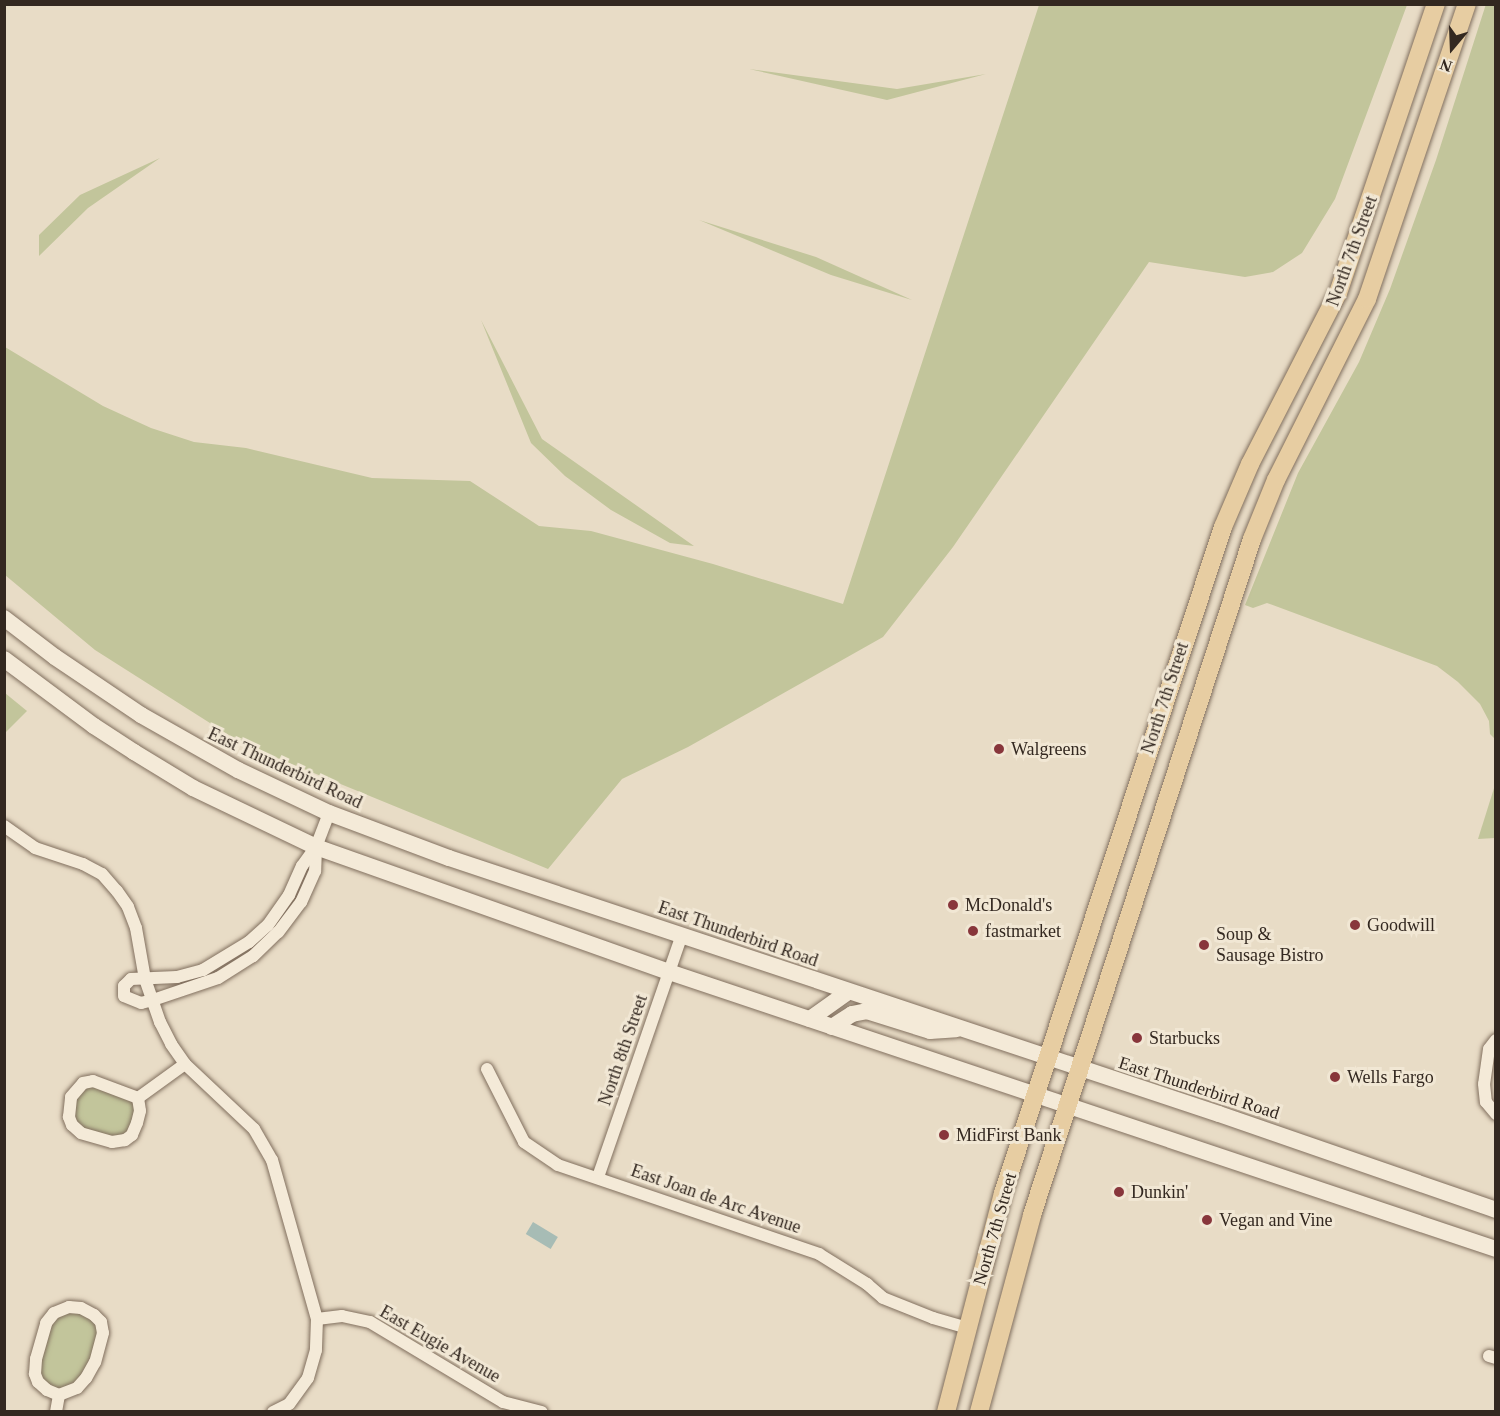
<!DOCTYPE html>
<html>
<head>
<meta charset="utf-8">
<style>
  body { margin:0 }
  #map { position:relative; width:1500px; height:1416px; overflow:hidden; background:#e8dcc6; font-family:Georgia,serif }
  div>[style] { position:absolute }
  .green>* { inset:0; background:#c2c59b }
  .water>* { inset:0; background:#a7bcb5; transform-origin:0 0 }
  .roads { filter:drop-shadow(0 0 2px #816f5e) drop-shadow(0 0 2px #816f5e) }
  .street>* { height:12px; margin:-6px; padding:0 6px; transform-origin:6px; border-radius:6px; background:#f4ead8 }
  .secondary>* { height:16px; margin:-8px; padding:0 8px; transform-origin:8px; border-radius:8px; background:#f4ead8 }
  .primary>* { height:18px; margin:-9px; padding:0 9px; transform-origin:9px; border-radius:9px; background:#e7cda2 }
  .dots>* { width:16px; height:16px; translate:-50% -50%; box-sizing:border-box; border:3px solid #f1e7d4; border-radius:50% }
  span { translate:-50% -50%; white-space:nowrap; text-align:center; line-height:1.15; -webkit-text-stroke:6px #f1e7d4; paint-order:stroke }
  .street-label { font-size:18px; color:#332820 }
  .poi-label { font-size:18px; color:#332820 }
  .left { translate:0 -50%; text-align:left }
  .frame { position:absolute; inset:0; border:6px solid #332820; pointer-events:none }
  .north { position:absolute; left:1422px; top:18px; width:60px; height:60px; -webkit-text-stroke:4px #f1e7d4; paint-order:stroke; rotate:199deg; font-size:16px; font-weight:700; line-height:24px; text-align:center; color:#332820 }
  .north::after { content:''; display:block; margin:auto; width:21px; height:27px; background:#332820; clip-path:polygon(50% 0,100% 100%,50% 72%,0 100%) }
</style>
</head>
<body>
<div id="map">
  <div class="green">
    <div style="clip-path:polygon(1486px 4px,1496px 5px,1495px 739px,1490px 734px,1489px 721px,1480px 704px,1458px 682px,1437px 666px,1267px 603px,1253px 608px,1245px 605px,1298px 473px,1359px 362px,1390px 289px,1436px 160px)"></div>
    <div style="clip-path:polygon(1039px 5px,1407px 5px,1335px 199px,1302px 253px,1273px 272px,1245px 277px,1149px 262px,953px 547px,883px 637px,688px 747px,622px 779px,548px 869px,243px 744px,95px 650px,5px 575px,5px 347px,103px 406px,151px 428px,194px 442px,246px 448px,372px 478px,470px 481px,539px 526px,591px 531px,713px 564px,843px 604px)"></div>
    <div style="clip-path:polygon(749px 69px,897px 89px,986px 74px,887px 100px)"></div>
    <div style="clip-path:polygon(160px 158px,88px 208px,39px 256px,39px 235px,80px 195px)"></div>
    <div style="clip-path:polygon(699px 220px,816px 257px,912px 300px,831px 275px)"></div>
    <div style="clip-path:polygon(481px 320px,542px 439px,694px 546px,670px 543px,611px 510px,565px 476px,531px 443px)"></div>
    <div style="clip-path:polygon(5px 693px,27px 711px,5px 733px,4px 733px)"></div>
    <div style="clip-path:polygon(1495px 785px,1495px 838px,1478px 839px)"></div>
    <div style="clip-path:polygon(83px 1083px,131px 1094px,140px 1111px,125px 1140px,72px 1125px,71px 1097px)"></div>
    <div style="clip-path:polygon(81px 1308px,103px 1333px,77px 1388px,47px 1390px,36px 1359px,46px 1323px)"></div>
  </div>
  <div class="water">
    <div style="left:533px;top:1222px;width:29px;height:14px;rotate:31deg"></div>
  </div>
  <div class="roads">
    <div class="street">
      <div style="left:4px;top:826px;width:38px;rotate:35deg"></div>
      <div style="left:35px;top:848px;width:51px;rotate:18.4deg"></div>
      <div style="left:83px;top:864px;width:21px;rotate:28deg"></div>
      <div style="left:102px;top:874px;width:23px;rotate:49deg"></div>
      <div style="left:117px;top:891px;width:19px;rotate:55deg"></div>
      <div style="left:128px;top:907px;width:22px;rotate:69deg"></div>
      <div style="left:136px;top:928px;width:52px;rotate:80deg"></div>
      <div style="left:145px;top:979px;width:46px;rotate:70.8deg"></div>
      <div style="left:160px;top:1022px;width:25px;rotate:63deg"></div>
      <div style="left:171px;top:1044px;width:24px;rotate:55deg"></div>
      <div style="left:185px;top:1064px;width:95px;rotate:43.3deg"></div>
      <div style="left:254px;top:1129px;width:36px;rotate:60deg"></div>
      <div style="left:272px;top:1160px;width:165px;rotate:74.2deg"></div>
      <div style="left:317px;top:1319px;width:31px;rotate:92deg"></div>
      <div style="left:316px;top:1350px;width:29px;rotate:106deg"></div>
      <div style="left:308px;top:1378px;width:32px;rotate:126deg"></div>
      <div style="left:289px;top:1404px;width:18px;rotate:153deg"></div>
      <div style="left:316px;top:847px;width:24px;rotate:92deg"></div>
      <div style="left:315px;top:871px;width:34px;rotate:114deg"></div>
      <div style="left:301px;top:902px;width:38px;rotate:127deg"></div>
      <div style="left:278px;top:932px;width:35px;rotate:136deg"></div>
      <div style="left:253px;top:956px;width:41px;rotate:147.8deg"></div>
      <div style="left:218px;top:978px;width:69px;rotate:161.3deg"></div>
      <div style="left:153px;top:1000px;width:12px;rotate:166deg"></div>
      <div style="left:141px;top:1003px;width:18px;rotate:-158deg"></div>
      <div style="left:124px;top:996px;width:10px;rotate:-90deg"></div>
      <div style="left:124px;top:986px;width:10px;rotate:-45deg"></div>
      <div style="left:131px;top:979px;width:46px;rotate:-2.5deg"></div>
      <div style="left:177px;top:977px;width:27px;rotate:-15deg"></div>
      <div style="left:203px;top:970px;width:54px;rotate:-31.3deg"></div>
      <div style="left:249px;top:942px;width:25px;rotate:-42deg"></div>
      <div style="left:268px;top:925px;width:37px;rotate:-55deg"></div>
      <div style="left:289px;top:895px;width:32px;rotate:-66deg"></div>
      <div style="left:302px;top:866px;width:24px;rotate:-54deg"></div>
      <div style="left:316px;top:847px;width:36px;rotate:-69deg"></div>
      <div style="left:1496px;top:1040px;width:11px;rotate:128deg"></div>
      <div style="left:1489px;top:1049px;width:35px;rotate:98deg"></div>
      <div style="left:1484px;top:1084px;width:18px;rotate:84deg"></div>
      <div style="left:1486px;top:1102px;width:16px;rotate:50deg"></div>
      <div style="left:487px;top:1069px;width:82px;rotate:63.1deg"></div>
      <div style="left:524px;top:1142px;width:41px;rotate:34.1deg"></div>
      <div style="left:558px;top:1165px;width:276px;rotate:18.8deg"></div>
      <div style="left:819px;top:1254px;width:57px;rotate:32deg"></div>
      <div style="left:867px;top:1284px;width:21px;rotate:41deg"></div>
      <div style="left:883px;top:1298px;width:54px;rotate:21.8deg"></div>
      <div style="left:933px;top:1318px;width:36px;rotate:16deg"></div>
      <div style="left:93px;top:1081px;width:48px;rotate:20.7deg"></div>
      <div style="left:138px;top:1098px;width:13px;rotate:81deg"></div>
      <div style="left:140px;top:1111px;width:12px;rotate:104deg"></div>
      <div style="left:137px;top:1123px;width:13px;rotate:113deg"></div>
      <div style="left:132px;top:1135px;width:9px;rotate:144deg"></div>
      <div style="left:125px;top:1140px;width:13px;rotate:171deg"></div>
      <div style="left:112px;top:1142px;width:32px;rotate:-164deg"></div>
      <div style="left:81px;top:1133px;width:12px;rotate:-138deg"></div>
      <div style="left:72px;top:1125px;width:9px;rotate:-111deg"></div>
      <div style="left:69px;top:1117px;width:20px;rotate:-84deg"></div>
      <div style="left:71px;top:1097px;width:18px;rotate:-49deg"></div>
      <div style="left:83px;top:1083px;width:10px;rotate:-11deg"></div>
      <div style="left:138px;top:1098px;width:58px;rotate:-35.9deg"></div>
      <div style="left:598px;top:1177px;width:256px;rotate:-70.9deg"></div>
      <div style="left:69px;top:1307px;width:12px;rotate:5deg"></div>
      <div style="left:81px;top:1308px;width:15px;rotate:28deg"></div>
      <div style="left:94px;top:1315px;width:10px;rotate:45deg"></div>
      <div style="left:101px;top:1322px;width:11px;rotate:80deg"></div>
      <div style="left:103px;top:1333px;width:30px;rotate:105deg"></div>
      <div style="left:95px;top:1362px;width:18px;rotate:119deg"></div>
      <div style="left:86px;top:1378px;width:13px;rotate:132deg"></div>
      <div style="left:77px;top:1388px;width:19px;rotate:159deg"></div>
      <div style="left:59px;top:1395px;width:13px;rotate:-157deg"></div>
      <div style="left:47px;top:1390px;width:12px;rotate:-138deg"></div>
      <div style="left:38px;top:1382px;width:9px;rotate:-111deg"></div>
      <div style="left:35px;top:1374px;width:15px;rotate:-86deg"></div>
      <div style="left:36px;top:1359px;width:37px;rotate:-74deg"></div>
      <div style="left:46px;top:1323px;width:13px;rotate:-51deg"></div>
      <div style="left:54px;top:1313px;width:16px;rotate:-22deg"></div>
      <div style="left:317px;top:1319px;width:25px;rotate:-7deg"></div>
      <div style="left:342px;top:1316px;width:29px;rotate:12deg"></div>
      <div style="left:370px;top:1322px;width:155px;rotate:31deg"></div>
      <div style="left:503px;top:1402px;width:40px;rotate:14.4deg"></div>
      <div style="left:1489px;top:1356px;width:7px;rotate:16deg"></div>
      <div style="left:56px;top:1412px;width:17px;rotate:-80deg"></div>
    </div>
    <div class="secondary">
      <div style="left:4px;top:618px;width:64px;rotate:37.4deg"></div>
      <div style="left:55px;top:657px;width:104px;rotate:34deg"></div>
      <div style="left:141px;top:715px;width:112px;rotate:29.6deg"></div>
      <div style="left:238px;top:770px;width:101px;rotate:25.3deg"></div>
      <div style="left:329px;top:813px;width:128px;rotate:20.6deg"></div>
      <div style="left:449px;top:858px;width:811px;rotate:18.39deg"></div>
      <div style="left:1219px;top:1114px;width:293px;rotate:19.1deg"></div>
      <div style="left:4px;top:659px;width:112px;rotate:36.7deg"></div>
      <div style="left:94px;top:726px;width:48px;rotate:33deg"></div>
      <div style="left:134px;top:752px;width:69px;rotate:31.4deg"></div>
      <div style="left:193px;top:788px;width:136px;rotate:25.6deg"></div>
      <div style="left:316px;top:847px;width:374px;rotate:19.5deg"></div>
      <div style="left:669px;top:972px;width:872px;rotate:18.52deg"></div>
      <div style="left:810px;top:1019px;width:47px;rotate:-35.4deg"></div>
      <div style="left:832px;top:1027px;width:24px;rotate:-33deg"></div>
      <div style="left:852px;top:1014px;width:15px;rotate:-11deg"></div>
      <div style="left:867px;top:1011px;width:66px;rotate:17.6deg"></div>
      <div style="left:930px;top:1031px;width:26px;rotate:-4deg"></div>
    </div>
    <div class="primary">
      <div style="left:946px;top:1412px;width:226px;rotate:-75.4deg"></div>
      <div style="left:1003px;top:1193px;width:701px;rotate:-71.72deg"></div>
      <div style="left:1223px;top:527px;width:69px;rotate:-66.8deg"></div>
      <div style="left:1250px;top:464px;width:192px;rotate:-62.8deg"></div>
      <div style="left:1338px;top:293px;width:305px;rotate:-71.3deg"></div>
      <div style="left:979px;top:1412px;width:204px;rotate:-74.9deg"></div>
      <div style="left:1032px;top:1215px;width:711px;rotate:-71.97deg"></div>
      <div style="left:1252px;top:539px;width:64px;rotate:-67.9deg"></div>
      <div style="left:1276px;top:480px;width:203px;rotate:-63.3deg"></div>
      <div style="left:1367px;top:299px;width:311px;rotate:-71.3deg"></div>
    </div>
  </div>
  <div class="dots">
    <div style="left:999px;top:749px;background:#88363b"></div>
    <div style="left:953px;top:905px;background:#88363b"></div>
    <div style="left:1355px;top:925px;background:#88363b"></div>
    <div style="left:973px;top:931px;background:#88363b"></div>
    <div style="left:1204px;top:945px;background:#88363b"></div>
    <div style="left:1137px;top:1038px;background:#88363b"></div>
    <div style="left:1335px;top:1077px;background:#88363b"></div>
    <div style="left:944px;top:1135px;background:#88363b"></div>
    <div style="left:1119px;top:1192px;background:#88363b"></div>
    <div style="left:1207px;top:1220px;background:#88363b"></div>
  </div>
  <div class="street-label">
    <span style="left:1352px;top:251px;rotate:-70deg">North 7th Street</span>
    <span style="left:1165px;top:698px;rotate:-72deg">North 7th Street</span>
    <span style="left:285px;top:768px;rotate:25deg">East Thunderbird Road</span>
    <span style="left:738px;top:934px;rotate:19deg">East Thunderbird Road</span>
    <span style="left:623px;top:1050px;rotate:-71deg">North 8th Street</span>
    <span style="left:1199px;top:1088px;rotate:18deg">East Thunderbird Road</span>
    <span style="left:716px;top:1199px;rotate:19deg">East Joan de Arc Avenue</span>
    <span style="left:995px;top:1229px;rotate:-74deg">North 7th Street</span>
    <span style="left:440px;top:1344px;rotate:30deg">East Eugie Avenue</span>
  </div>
  <div class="poi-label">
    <span class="left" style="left:1011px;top:749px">Walgreens</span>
    <span class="left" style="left:965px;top:905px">McDonald's</span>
    <span class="left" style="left:1367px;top:925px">Goodwill</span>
    <span class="left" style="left:985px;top:931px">fastmarket</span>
    <span class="left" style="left:1216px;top:945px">Soup &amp;<br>Sausage Bistro</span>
    <span class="left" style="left:1149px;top:1038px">Starbucks</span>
    <span class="left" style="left:1347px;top:1077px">Wells Fargo</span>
    <span class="left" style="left:956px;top:1135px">MidFirst Bank</span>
    <span class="left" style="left:1131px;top:1192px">Dunkin'</span>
    <span class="left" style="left:1219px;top:1220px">Vegan and Vine</span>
  </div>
  <div class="frame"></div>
  <div class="north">N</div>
</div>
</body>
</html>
